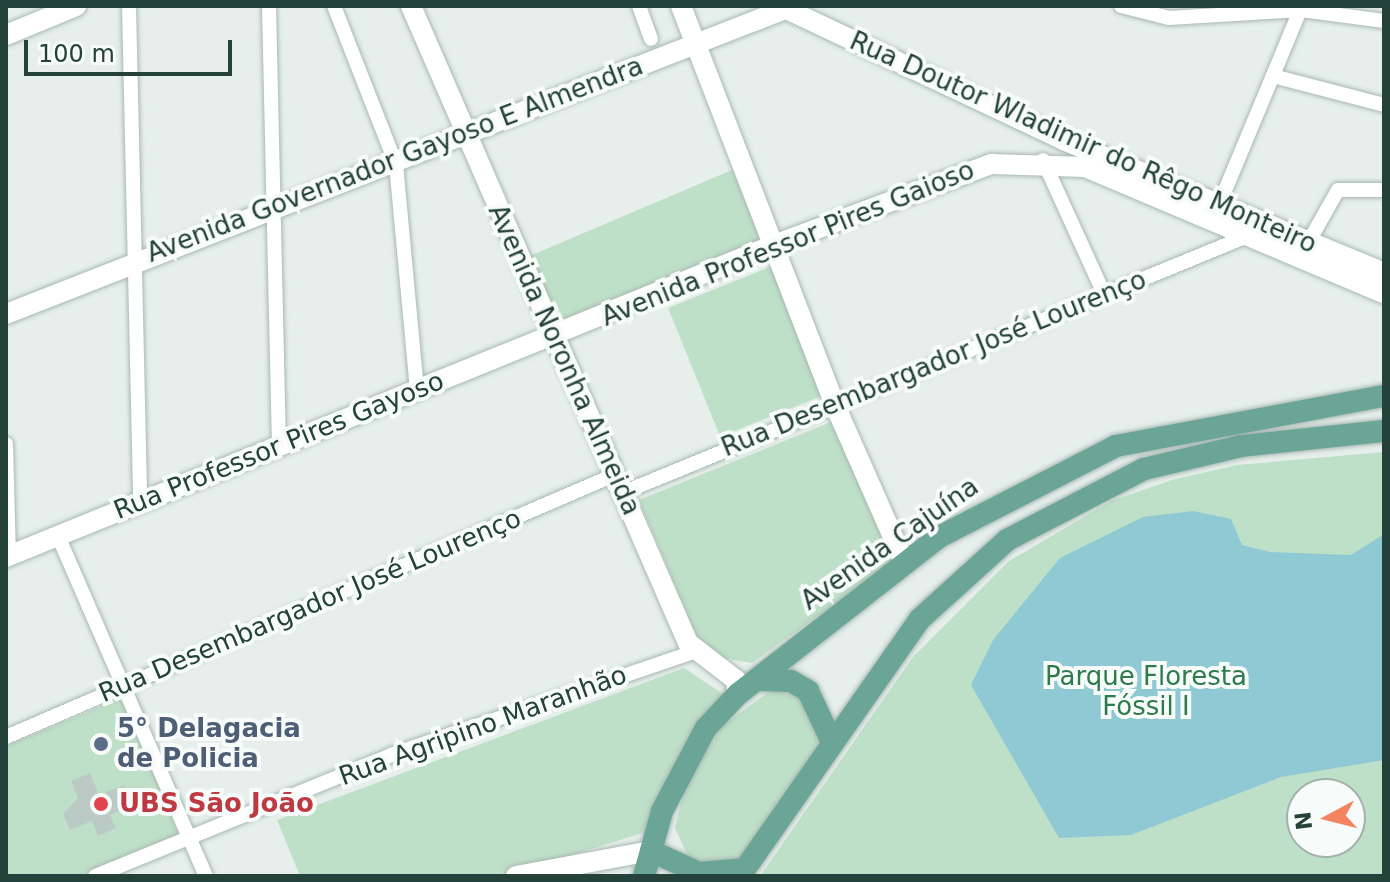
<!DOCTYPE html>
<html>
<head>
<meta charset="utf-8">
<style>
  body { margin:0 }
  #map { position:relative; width:1390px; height:882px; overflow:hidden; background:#e6efeb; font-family:"DejaVu Sans",sans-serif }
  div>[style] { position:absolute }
  .green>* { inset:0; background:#bfe0c8; transform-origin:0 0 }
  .water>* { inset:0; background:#8ec9d4 }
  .building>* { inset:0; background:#bbcac4 }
  .roads { filter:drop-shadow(0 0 2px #a8b8b2) drop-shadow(0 0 2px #a8b8b2) }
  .street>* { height:14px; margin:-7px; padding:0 7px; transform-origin:7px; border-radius:7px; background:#fff }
  .secondary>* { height:20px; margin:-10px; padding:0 10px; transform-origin:10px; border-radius:10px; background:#fff }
  .primary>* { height:22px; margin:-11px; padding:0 11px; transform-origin:11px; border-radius:11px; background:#6aa596 }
  .dots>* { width:22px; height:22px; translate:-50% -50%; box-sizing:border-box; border:4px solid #f7fbf9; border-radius:50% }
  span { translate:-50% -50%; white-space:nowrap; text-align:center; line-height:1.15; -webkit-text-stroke:8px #f7fbf9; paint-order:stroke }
  .street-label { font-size:26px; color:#24423a }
  .park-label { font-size:26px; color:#2d7a4b }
  .service-label { font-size:26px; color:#4e5e75; font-weight:700 }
  .left { translate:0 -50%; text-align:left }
  .health-label { font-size:26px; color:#be3a42; font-weight:700 }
  .frame { position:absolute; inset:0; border:8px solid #24423a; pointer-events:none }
  .north { position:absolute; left:1286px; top:778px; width:80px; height:80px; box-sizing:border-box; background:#f7fbf9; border:2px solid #a3b1ad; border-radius:50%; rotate:263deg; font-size:22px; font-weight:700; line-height:32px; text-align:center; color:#24423a }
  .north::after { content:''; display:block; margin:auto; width:28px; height:36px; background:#f4845f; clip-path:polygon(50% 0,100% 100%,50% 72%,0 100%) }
  .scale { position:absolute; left:24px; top:40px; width:208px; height:36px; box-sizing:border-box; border:4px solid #24423a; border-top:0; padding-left:10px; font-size:24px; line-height:28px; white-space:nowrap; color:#24423a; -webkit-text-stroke:6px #f7fbf9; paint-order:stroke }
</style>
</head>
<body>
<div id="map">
  <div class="green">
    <div style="left:732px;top:170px;width:76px;height:218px;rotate:67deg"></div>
    <div style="left:772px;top:266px;width:139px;height:112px;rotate:68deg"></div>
    <div style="clip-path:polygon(836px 420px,892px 563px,752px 663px,705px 655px,639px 500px)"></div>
    <div style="clip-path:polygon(evenodd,1384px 452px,1384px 876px,760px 876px,913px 657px,1009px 561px,1111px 501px,1172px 480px,1237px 465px,1384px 452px,1302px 794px,1350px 794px,1350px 842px,1302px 842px,1302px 794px)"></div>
    <div style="clip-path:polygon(684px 668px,723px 694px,652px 830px,505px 876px,300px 876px,277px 820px)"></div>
    <div style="clip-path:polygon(774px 688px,801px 694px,822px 729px,820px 746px,744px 859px,721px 869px,689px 859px,675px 828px,684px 790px,722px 726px)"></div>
    <div style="clip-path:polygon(122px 698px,180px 838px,84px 876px,6px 876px,6px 746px)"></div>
  </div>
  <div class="water">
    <div style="clip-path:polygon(1193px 511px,1231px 519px,1242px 545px,1270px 552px,1351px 555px,1384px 534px,1384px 760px,1281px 777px,1131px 835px,1059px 838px,971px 685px,993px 640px,1060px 558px,1143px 517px)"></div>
  </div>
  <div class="building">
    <div style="clip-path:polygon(90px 773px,99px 795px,124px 785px,132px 806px,110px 815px,116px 828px,98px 836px,92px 821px,70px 830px,63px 814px,78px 798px,71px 781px)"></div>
  </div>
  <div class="roads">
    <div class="street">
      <div style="left:129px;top:6px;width:496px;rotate:88.7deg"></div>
      <div style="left:269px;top:6px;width:439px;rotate:88.7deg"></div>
      <div style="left:334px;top:6px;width:170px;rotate:68.6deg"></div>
      <div style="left:396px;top:164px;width:227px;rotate:84.7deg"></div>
      <div style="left:639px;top:6px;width:35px;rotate:70deg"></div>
      <div style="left:1121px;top:6px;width:49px;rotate:14deg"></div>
      <div style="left:1169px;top:18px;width:132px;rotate:-3.5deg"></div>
      <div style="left:1301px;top:10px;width:84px;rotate:7.5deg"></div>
      <div style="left:1273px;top:76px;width:115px;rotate:14.6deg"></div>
      <div style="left:1043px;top:160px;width:147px;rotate:65.5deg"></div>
      <div style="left:1219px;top:205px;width:216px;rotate:-67.4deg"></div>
      <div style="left:1308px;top:243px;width:61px;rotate:-60.5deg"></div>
      <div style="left:1338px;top:190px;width:46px"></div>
      <div style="left:6px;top:444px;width:112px;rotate:88.5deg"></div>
      <div style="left:622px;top:493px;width:674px;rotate:-22.34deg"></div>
      <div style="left:58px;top:536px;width:371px;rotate:66.5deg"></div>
      <div style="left:6px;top:737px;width:662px;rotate:-23.31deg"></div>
      <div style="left:95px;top:876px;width:320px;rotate:-22.2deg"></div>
      <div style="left:391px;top:755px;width:319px;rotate:-18.8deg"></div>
    </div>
    <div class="secondary">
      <div style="left:411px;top:6px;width:695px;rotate:66.5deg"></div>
      <div style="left:688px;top:643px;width:61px;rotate:37.6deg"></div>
      <div style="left:736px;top:680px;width:14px;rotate:82deg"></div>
      <div style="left:681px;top:6px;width:425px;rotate:68.9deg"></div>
      <div style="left:834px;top:403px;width:174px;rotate:66.2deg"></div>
      <div style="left:780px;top:6px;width:316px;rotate:25.3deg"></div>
      <div style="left:1066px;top:141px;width:344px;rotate:22.5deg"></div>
      <div style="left:6px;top:35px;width:76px;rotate:-22.5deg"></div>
      <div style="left:6px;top:314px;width:837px;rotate:-21.38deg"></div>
      <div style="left:6px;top:557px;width:826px;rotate:-22.12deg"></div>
      <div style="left:771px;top:246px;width:236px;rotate:-20.4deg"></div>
      <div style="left:992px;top:164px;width:93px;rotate:1.8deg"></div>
      <div style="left:1085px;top:167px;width:324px;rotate:22.9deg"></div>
      <div style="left:516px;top:876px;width:137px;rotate:-10.5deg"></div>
    </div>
    <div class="primary">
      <div style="left:759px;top:680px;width:32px;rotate:2deg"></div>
      <div style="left:791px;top:681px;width:20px;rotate:30deg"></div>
      <div style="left:808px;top:691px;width:54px;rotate:64.9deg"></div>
      <div style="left:651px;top:851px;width:53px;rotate:24.6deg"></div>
      <div style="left:699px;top:873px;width:46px;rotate:-5deg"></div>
      <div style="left:644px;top:876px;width:67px;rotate:-74.5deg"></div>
      <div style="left:662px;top:811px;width:94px;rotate:-62.1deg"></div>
      <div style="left:706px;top:728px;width:47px;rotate:-46.7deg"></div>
      <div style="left:738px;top:694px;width:255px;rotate:-38deg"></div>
      <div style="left:939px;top:537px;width:199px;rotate:-27.2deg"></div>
      <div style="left:1116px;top:446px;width:273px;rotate:-10.6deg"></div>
      <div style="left:740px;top:876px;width:314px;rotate:-55deg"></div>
      <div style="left:920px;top:619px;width:118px;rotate:-42.2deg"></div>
      <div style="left:1007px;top:540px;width:154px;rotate:-27.4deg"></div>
      <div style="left:1144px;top:469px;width:100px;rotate:-13.3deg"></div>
      <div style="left:1241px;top:446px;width:144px;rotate:-6deg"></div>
    </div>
  </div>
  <div class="dots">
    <div style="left:101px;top:744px;background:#5c6f8a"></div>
    <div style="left:101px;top:804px;background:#e0444e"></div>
  </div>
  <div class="street-label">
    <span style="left:1083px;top:143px;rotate:24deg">Rua Doutor Wladimir do Rêgo Monteiro</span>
    <span style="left:395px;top:160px;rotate:-21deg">Avenida Governador Gayoso E Almendra</span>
    <span style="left:788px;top:244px;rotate:-22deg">Avenida Professor Pires Gaioso</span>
    <span style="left:564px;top:360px;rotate:66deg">Avenida Noronha Almeida</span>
    <span style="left:934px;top:364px;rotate:-22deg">Rua Desembargador José Lourenço</span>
    <span style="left:279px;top:446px;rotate:-22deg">Rua Professor Pires Gayoso</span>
    <span style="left:890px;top:544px;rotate:-35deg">Avenida Cajuína</span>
    <span style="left:310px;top:606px;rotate:-23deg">Rua Desembargador José Lourenço</span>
    <span style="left:483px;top:726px;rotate:-20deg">Rua Agripino Maranhão</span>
  </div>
  <div class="park-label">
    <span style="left:1146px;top:692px">Parque Floresta<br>Fóssil I</span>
  </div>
  <div class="service-label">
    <span class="left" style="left:117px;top:744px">5° Delagacia<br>de Policia</span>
  </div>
  <div class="health-label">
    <span class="left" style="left:119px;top:804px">UBS São João</span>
  </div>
  <div class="frame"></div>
  <div class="north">N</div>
  <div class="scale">100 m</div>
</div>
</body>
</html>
